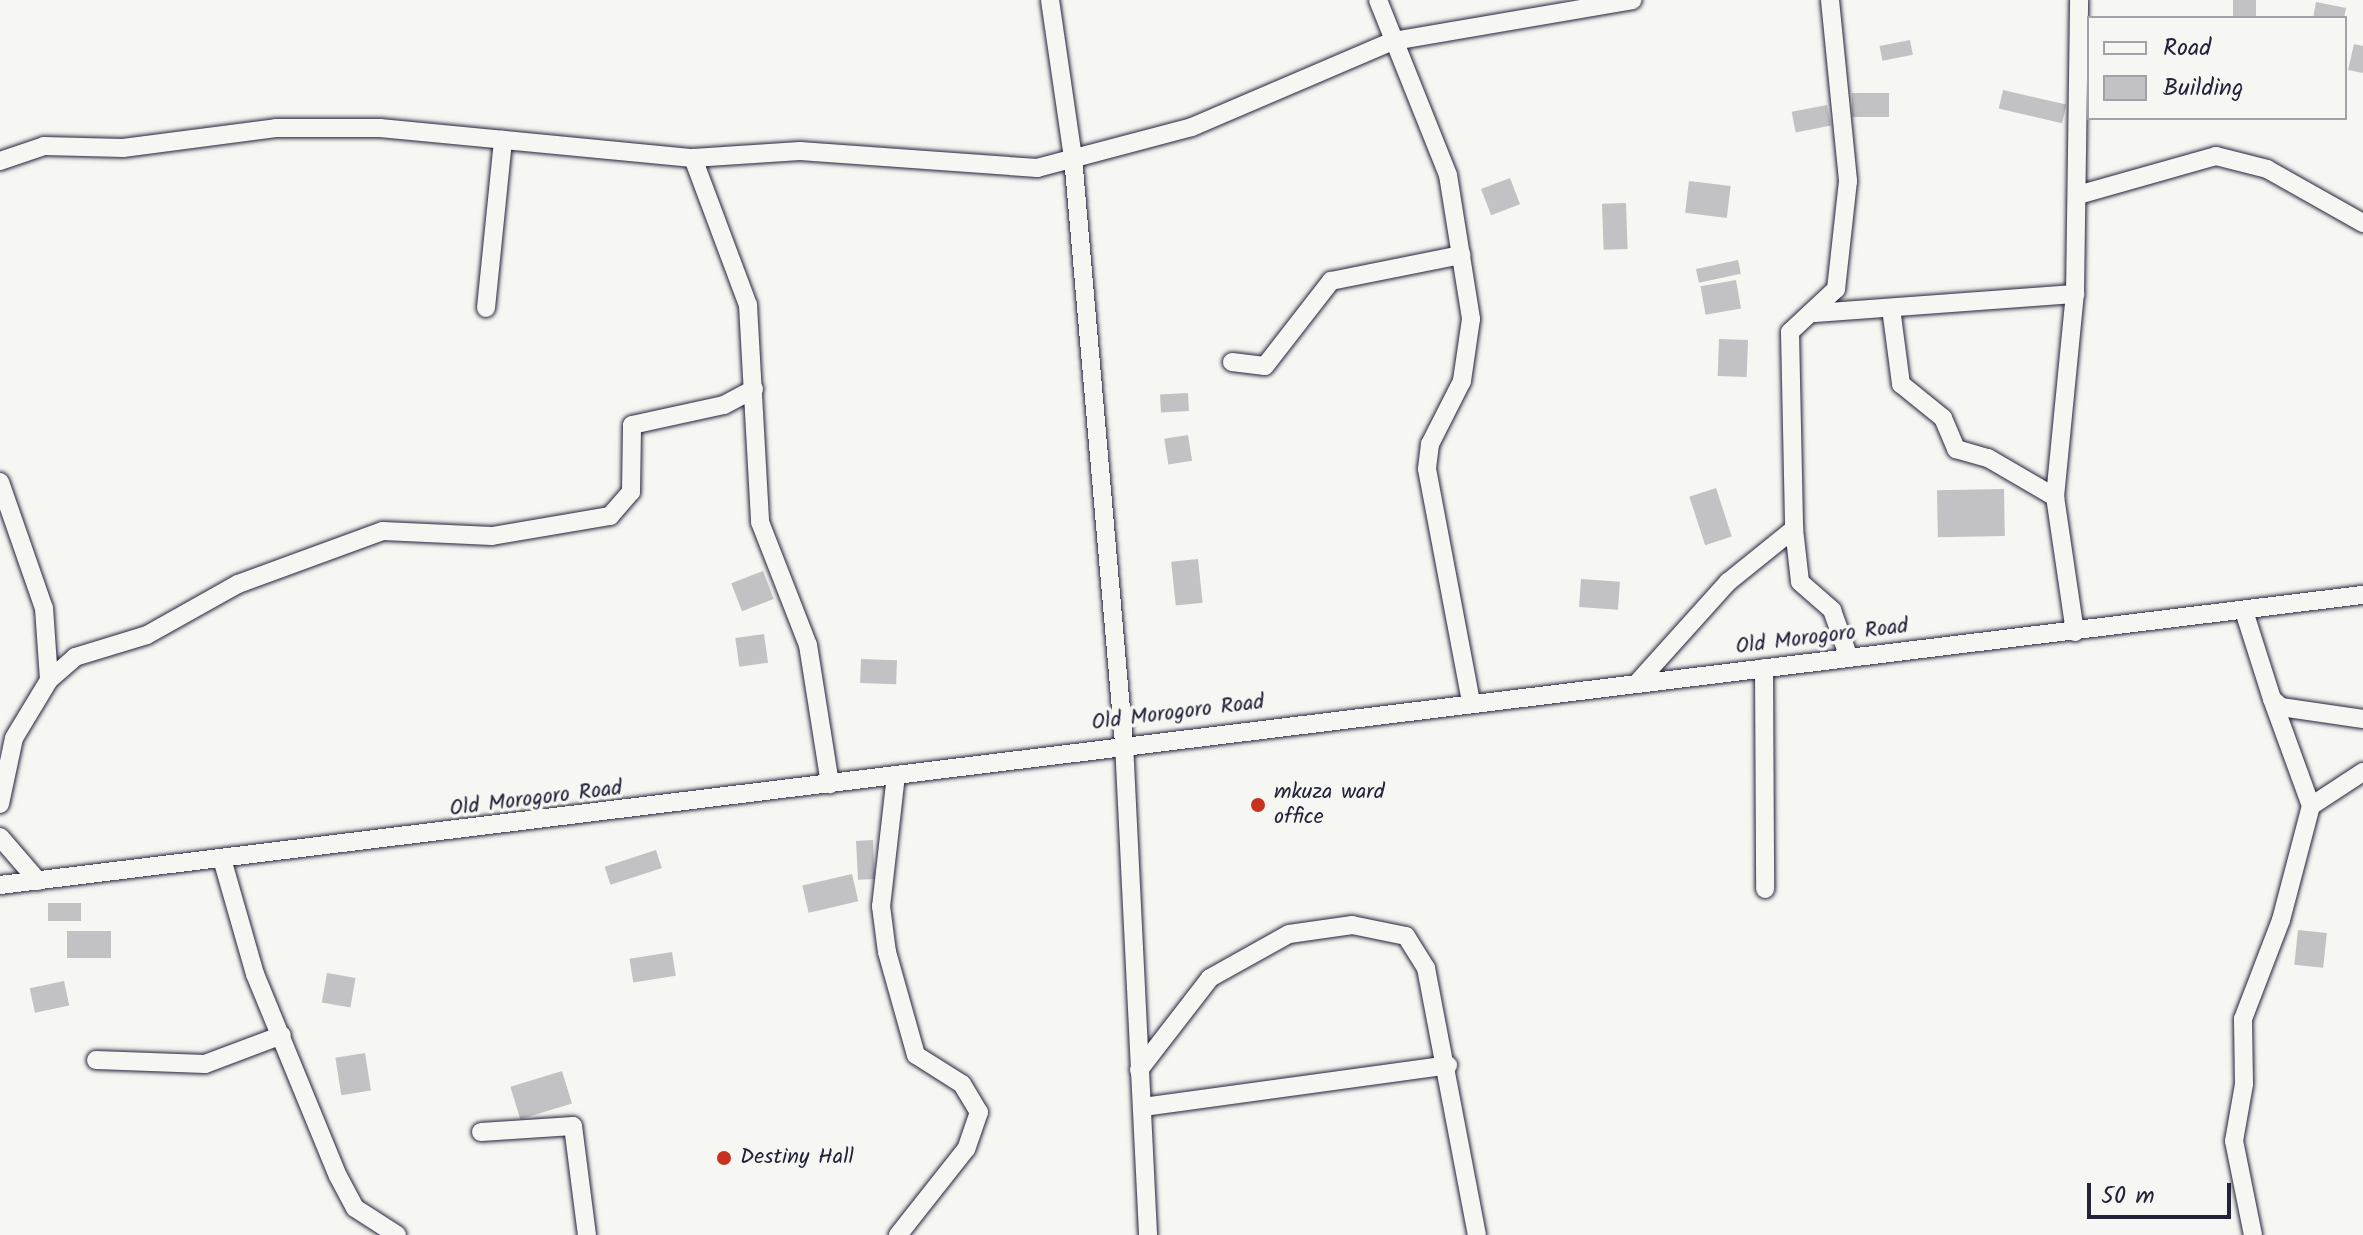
<!DOCTYPE html>
<html>
<head>
<meta charset="utf-8">
<style>
  body { margin:0 }
  #map { position:relative; width:2363px; height:1235px; overflow:hidden; background:#f6f6f2; font-family:Kalam,sans-serif }
  div>[style] { position:absolute }
  .building>* { inset:0; background:#c2c2c4; transform-origin:0 0 }
  .roads { filter:drop-shadow(0 0 2px #22223b) drop-shadow(0 0 2px #22223b) }
  .street>* { height:18px; margin:-9px; padding:0 9px; transform-origin:9px; border-radius:9px; background:#f6f6f2 }
  .dots>* { width:22px; height:22px; translate:-50% -50%; box-sizing:border-box; border:4px solid #f6f6f2; border-radius:50% }
  span { translate:-50% -50%; white-space:nowrap; text-align:center; line-height:1.15; -webkit-text-stroke:7px #f6f6f2; paint-order:stroke }
  .street-label { font-size:22px; color:#22223b }
  .poi-label { font-size:22px; color:#22223b }
  .left { translate:0 -50%; text-align:left }
  .legend { position:absolute; left:2087px; top:16px; width:260px; height:104px; box-sizing:border-box; background:#f6f6f2; border:2px solid #a1a1a9; margin:0; padding:10px 14px; list-style:none; font-size:24px; color:#22223b }
  .legend li { display:flex; align-items:center; gap:16px; height:40px }
  .legend b { width:40px; border:2px solid #a1a1a9 }
  .scale { position:absolute; left:2087px; top:1183px; width:144px; height:36px; box-sizing:border-box; border:4px solid #22223b; border-top:0; padding-left:10px; font-size:24px; line-height:28px; white-space:nowrap; color:#22223b; -webkit-text-stroke:6px #f6f6f2; paint-order:stroke }
</style>
</head>
<body>
<div id="map">
  <div class="building">
    <div style="left:2233px;top:0;width:23px;height:18px"></div>
    <div style="clip-path:polygon(2316px 2px,2346px 8px,2344px 18px,2313px 18px)"></div>
    <div style="left:1910px;top:40px;width:15px;height:31px;rotate:79deg"></div>
    <div style="clip-path:polygon(2354px 44px,2363px 46px,2363px 73px,2348px 70px)"></div>
    <div style="left:2003px;top:90px;width:65px;height:19px;rotate:13deg"></div>
    <div style="left:1852px;top:93px;width:37px;height:24px"></div>
    <div style="left:1827px;top:105px;width:21px;height:36px;rotate:79deg"></div>
    <div style="left:1510px;top:178px;width:28px;height:31px;rotate:69deg"></div>
    <div style="left:1689px;top:181px;width:42px;height:32px;rotate:7deg"></div>
    <div style="left:1626px;top:203px;width:46px;height:24px;rotate:88deg"></div>
    <div style="left:1738px;top:260px;width:14px;height:43px;rotate:78deg"></div>
    <div style="left:1736px;top:280px;width:29px;height:36px;rotate:80deg"></div>
    <div style="left:1719px;top:339px;width:29px;height:37px;rotate:2deg"></div>
    <div style="left:1188px;top:393px;width:18px;height:28px;rotate:87deg"></div>
    <div style="left:1188px;top:435px;width:26px;height:24px;rotate:81deg"></div>
    <div style="left:1716px;top:488px;width:51px;height:28px;rotate:72deg"></div>
    <div style="left:2004px;top:489px;width:47px;height:67px;rotate:89deg"></div>
    <div style="left:1198px;top:559px;width:44px;height:27px;rotate:84deg"></div>
    <div style="left:763px;top:571px;width:30px;height:34px;rotate:69deg"></div>
    <div style="left:1581px;top:579px;width:39px;height:28px;rotate:4deg"></div>
    <div style="left:764px;top:634px;width:29px;height:29px;rotate:82deg"></div>
    <div style="left:861px;top:659px;width:36px;height:24px;rotate:2deg"></div>
    <div style="left:873px;top:840px;width:39px;height:17px;rotate:87deg"></div>
    <div style="left:656px;top:850px;width:19px;height:54px;rotate:72deg"></div>
    <div style="left:852px;top:874px;width:28px;height:51px;rotate:77deg"></div>
    <div style="left:48px;top:903px;width:33px;height:18px"></div>
    <div style="left:2298px;top:930px;width:29px;height:35px;rotate:6deg"></div>
    <div style="left:67px;top:931px;width:44px;height:27px"></div>
    <div style="left:672px;top:952px;width:24px;height:43px;rotate:81deg"></div>
    <div style="left:327px;top:973px;width:29px;height:30px;rotate:10deg"></div>
    <div style="left:64px;top:981px;width:25px;height:35px;rotate:78deg"></div>
    <div style="left:365px;top:1053px;width:38px;height:30px;rotate:81deg"></div>
    <div style="left:562px;top:1071px;width:34px;height:54px;rotate:73deg"></div>
  </div>
  <div class="roads">
    <div class="street">
      <div style="left:1050px;top:0;width:159px;rotate:81.7deg"></div>
      <div style="left:1073px;top:157px;width:588px;rotate:85.03deg"></div>
      <div style="left:1124px;top:743px;width:493px;rotate:87.2deg"></div>
      <div style="left:1378px;top:0;width:188px;rotate:68.2deg"></div>
      <div style="left:1448px;top:175px;width:146px;rotate:80.9deg"></div>
      <div style="left:1471px;top:319px;width:63px;rotate:98.3deg"></div>
      <div style="left:1462px;top:381px;width:71px;rotate:116.9deg"></div>
      <div style="left:1430px;top:444px;width:25px;rotate:97deg"></div>
      <div style="left:1427px;top:469px;width:237px;rotate:79.3deg"></div>
      <div style="left:1830px;top:0;width:182px;rotate:84.3deg"></div>
      <div style="left:1848px;top:181px;width:109px;rotate:96.3deg"></div>
      <div style="left:1836px;top:289px;width:63px;rotate:136.9deg"></div>
      <div style="left:1790px;top:332px;width:197px;rotate:88.8deg"></div>
      <div style="left:1794px;top:529px;width:53px;rotate:83.5deg"></div>
      <div style="left:1800px;top:582px;width:43px;rotate:41.2deg"></div>
      <div style="left:1832px;top:610px;width:51px;rotate:70.5deg"></div>
      <div style="left:693px;top:158px;width:157px;rotate:69.5deg"></div>
      <div style="left:748px;top:305px;width:217px;rotate:86.8deg"></div>
      <div style="left:760px;top:522px;width:132px;rotate:68.7deg"></div>
      <div style="left:808px;top:645px;width:141px;rotate:81deg"></div>
      <div style="left:0;top:161px;width:46px;rotate:-18.8deg"></div>
      <div style="left:44px;top:146px;width:79px;rotate:1.5deg"></div>
      <div style="left:123px;top:148px;width:154px;rotate:-7.4deg"></div>
      <div style="left:276px;top:128px;width:104px"></div>
      <div style="left:380px;top:128px;width:314px;rotate:5.5deg"></div>
      <div style="left:693px;top:158px;width:107px;rotate:-3.7deg"></div>
      <div style="left:800px;top:151px;width:238px;rotate:4.1deg"></div>
      <div style="left:1037px;top:168px;width:160px;rotate:-14.8deg"></div>
      <div style="left:1192px;top:127px;width:219px;rotate:-23.2deg"></div>
      <div style="left:1393px;top:41px;width:243px;rotate:-9.7deg"></div>
      <div style="left:2078px;top:195px;width:143px;rotate:-15.8deg"></div>
      <div style="left:2216px;top:156px;width:53px;rotate:14.3deg"></div>
      <div style="left:2267px;top:169px;width:110px;rotate:29.4deg"></div>
      <div style="left:486px;top:308px;width:169px;rotate:-84.2deg"></div>
      <div style="left:1891px;top:308px;width:77px;rotate:82.5deg"></div>
      <div style="left:1901px;top:384px;width:54px;rotate:39deg"></div>
      <div style="left:1943px;top:418px;width:34px;rotate:67deg"></div>
      <div style="left:1956px;top:449px;width:33px;rotate:16deg"></div>
      <div style="left:1988px;top:458px;width:78px;rotate:30.2deg"></div>
      <div style="left:1814px;top:313px;width:262px;rotate:-4.2deg"></div>
      <div style="left:1232px;top:362px;width:33px;rotate:7deg"></div>
      <div style="left:1265px;top:366px;width:108px;rotate:-52.2deg"></div>
      <div style="left:1331px;top:281px;width:133px;rotate:-11.3deg"></div>
      <div style="left:0;top:482px;width:133px;rotate:70.8deg"></div>
      <div style="left:44px;top:608px;width:72px;rotate:86deg"></div>
      <div style="left:2244px;top:611px;width:92px;rotate:72.3deg"></div>
      <div style="left:2272px;top:699px;width:12px;rotate:42deg"></div>
      <div style="left:2281px;top:707px;width:83px;rotate:8.3deg"></div>
      <div style="left:2075px;top:632px;width:136px;rotate:-98.4deg"></div>
      <div style="left:2055px;top:497px;width:204px;rotate:-84.4deg"></div>
      <div style="left:2075px;top:294px;width:294px;rotate:-89.2deg"></div>
      <div style="left:1764px;top:668px;width:221px;rotate:89.7deg"></div>
      <div style="left:1638px;top:682px;width:135px;rotate:-48deg"></div>
      <div style="left:1728px;top:582px;width:85px;rotate:-38.8deg"></div>
      <div style="left:896px;top:775px;width:132px;rotate:96.5deg"></div>
      <div style="left:881px;top:906px;width:46px;rotate:82.6deg"></div>
      <div style="left:887px;top:952px;width:107px;rotate:74.3deg"></div>
      <div style="left:916px;top:1055px;width:54px;rotate:32.2deg"></div>
      <div style="left:962px;top:1084px;width:33px;rotate:59deg"></div>
      <div style="left:979px;top:1112px;width:39px;rotate:109deg"></div>
      <div style="left:966px;top:1149px;width:110px;rotate:128.3deg"></div>
      <div style="left:0;top:804px;width:67px;rotate:-78deg"></div>
      <div style="left:14px;top:738px;width:68px;rotate:-58.9deg"></div>
      <div style="left:49px;top:680px;width:35px;rotate:-41deg"></div>
      <div style="left:75px;top:657px;width:75px;rotate:-17deg"></div>
      <div style="left:147px;top:635px;width:104px;rotate:-29.3deg"></div>
      <div style="left:238px;top:584px;width:154px;rotate:-20.1deg"></div>
      <div style="left:383px;top:531px;width:109px;rotate:2.6deg"></div>
      <div style="left:492px;top:536px;width:120px;rotate:-9.6deg"></div>
      <div style="left:610px;top:516px;width:32px;rotate:-49deg"></div>
      <div style="left:631px;top:492px;width:67px;rotate:-89.1deg"></div>
      <div style="left:632px;top:425px;width:94px;rotate:-12.3deg"></div>
      <div style="left:724px;top:405px;width:34px;rotate:-28deg"></div>
      <div style="left:2311px;top:806px;width:62px;rotate:-33.2deg"></div>
      <div style="left:0;top:837px;width:58px;rotate:49.2deg"></div>
      <div style="left:222px;top:859px;width:120px;rotate:74deg"></div>
      <div style="left:255px;top:974px;width:218px;rotate:67.7deg"></div>
      <div style="left:338px;top:1176px;width:36px;rotate:62deg"></div>
      <div style="left:355px;top:1208px;width:50px;rotate:32.7deg"></div>
      <div style="left:0;top:885px;width:2381px;rotate:-7deg"></div>
      <div style="left:96px;top:1060px;width:109px;rotate:2.1deg"></div>
      <div style="left:205px;top:1064px;width:82px;rotate:-20.6deg"></div>
      <div style="left:1139px;top:1070px;width:116px;rotate:-52.3deg"></div>
      <div style="left:1210px;top:978px;width:90px;rotate:-29.1deg"></div>
      <div style="left:1289px;top:934px;width:64px;rotate:-8.1deg"></div>
      <div style="left:1352px;top:925px;width:55px;rotate:11.5deg"></div>
      <div style="left:1406px;top:936px;width:38px;rotate:58deg"></div>
      <div style="left:1426px;top:968px;width:272px;rotate:79.2deg"></div>
      <div style="left:1143px;top:1107px;width:308px;rotate:-7.8deg"></div>
      <div style="left:481px;top:1132px;width:92px;rotate:-3.7deg"></div>
      <div style="left:573px;top:1126px;width:110px;rotate:82.7deg"></div>
      <div style="left:2253px;top:1235px;width:96px;rotate:-101.4deg"></div>
      <div style="left:2234px;top:1141px;width:58px;rotate:-80deg"></div>
      <div style="left:2244px;top:1084px;width:65px;rotate:-90.9deg"></div>
      <div style="left:2243px;top:1019px;width:106px;rotate:-69deg"></div>
      <div style="left:2281px;top:920px;width:118px;rotate:-75.3deg"></div>
      <div style="left:2311px;top:806px;width:114px;rotate:-110deg"></div>
    </div>
  </div>
  <div class="dots">
    <div style="left:1258px;top:805px;background:#c8321e"></div>
    <div style="left:724px;top:1158px;background:#c8321e"></div>
  </div>
  <div class="street-label">
    <span style="left:1822px;top:637px;rotate:-7deg">Old Morogoro Road</span>
    <span style="left:1178px;top:713px;rotate:-7deg">Old Morogoro Road</span>
    <span style="left:536px;top:799px;rotate:-7deg">Old Morogoro Road</span>
  </div>
  <div class="poi-label">
    <span class="left" style="left:1274px;top:805px">mkuza ward<br>office</span>
    <span class="left" style="left:740px;top:1158px">Destiny Hall</span>
  </div>
  <ul class="legend">
  <li><b style="height:10px;background:#f6f6f2"></b>Road</li>
  <li><b style="height:22px;background:#c2c2c4"></b>Building</li>
  </ul>
  <div class="scale">50 m</div>
</div>
</body>
</html>
